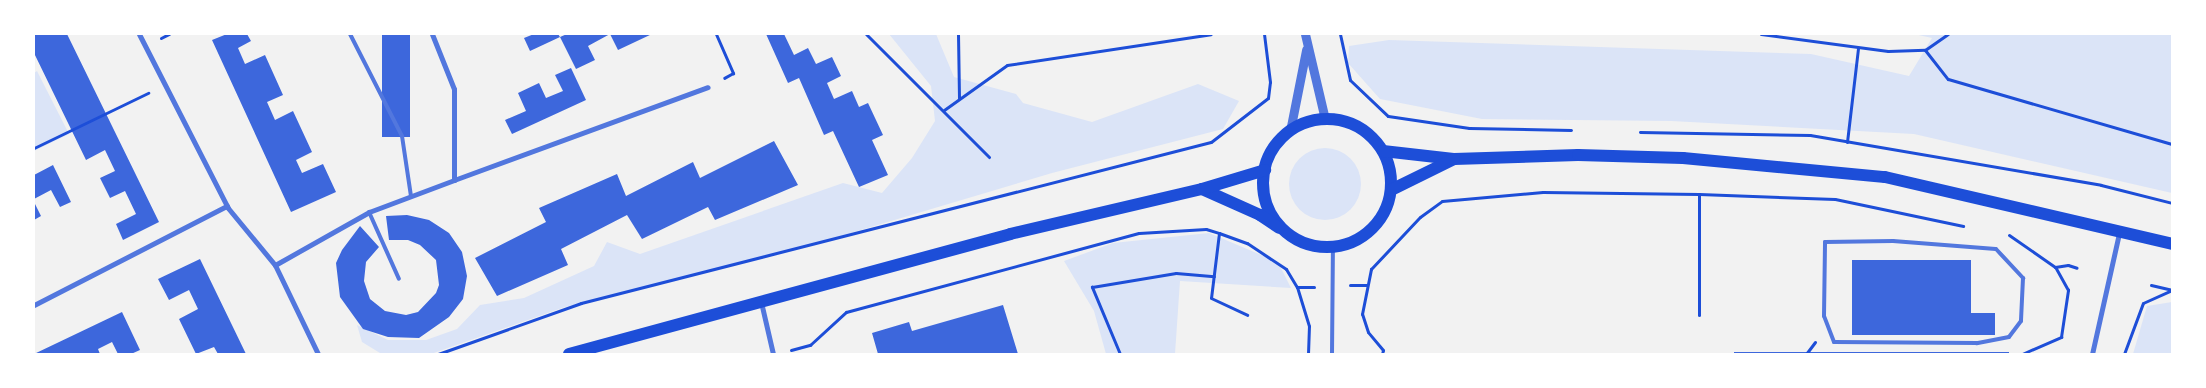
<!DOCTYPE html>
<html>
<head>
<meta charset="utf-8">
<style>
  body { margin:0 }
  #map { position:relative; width:2206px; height:388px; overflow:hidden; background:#f2f2f2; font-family:Poppins,sans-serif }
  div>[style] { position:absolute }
  .green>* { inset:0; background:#dbe4f7 }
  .round { border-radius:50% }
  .building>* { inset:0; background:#3d67dc; transform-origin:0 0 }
  .path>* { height:3px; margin:-1.5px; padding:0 1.5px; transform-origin:1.5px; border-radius:1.5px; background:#1d4ed8 }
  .service>* { height:4px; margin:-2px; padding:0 2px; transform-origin:2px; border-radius:2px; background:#5277de }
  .minor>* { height:5px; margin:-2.5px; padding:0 2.5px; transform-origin:2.5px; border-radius:2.5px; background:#5277de }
  .tertiary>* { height:9px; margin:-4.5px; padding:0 4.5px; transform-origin:4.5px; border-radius:4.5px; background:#5277de }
  .primary>* { height:12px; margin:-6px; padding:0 6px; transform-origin:6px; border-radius:6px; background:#1d4ed8 }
  .primary>.ring { margin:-6px; padding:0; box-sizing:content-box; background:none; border:12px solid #1d4ed8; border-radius:50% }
  span { translate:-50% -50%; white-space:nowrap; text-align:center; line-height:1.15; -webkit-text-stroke:4.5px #fff; paint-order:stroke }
  .frame { position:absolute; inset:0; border:35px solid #fff; pointer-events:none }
</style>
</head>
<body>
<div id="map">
  <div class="green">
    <div style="clip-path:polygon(889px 34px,936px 34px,954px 77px,1016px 94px,1023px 103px,1092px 122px,1198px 84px,1239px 101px,1223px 129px,1052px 173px,787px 252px,565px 307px,431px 354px,380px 353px,362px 342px,357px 325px,388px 340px,426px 340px,457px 329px,480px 305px,524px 298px,594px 266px,607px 242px,640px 254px,843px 183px,882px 193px,912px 158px,935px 121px,931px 86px)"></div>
    <div style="clip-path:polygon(1914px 34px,2172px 34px,2172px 193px,1914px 134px,1671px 121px,1482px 119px,1380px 99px,1348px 63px,1349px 46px,1389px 40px,1811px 54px,1909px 76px,1932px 38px)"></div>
    <div style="clip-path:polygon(37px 71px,69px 134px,34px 151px,34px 73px)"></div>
    <div class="round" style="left:1289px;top:148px;width:72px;height:72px"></div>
    <div style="clip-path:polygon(1209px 233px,1278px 262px,1291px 288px,1180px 281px,1175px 354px,1106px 354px,1094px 311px,1064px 261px,1113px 243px)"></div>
    <div style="clip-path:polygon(2172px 302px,2172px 354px,2133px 354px,2147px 306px)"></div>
  </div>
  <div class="building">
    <div style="clip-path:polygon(34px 34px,67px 34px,159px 222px,123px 240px,116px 224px,136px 214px,125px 191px,110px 198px,100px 178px,115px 171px,105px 150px,86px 160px,34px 53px)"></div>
    <div style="clip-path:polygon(227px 34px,247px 34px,251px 41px,238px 48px,245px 64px,265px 55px,283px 95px,267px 102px,275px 120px,293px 111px,312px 152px,296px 160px,302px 173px,323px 164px,336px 192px,291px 212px,212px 40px)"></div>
    <div style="left:382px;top:34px;width:28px;height:103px"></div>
    <div style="clip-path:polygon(534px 34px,558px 34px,560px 37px,530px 51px,524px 38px)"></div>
    <div style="clip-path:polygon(567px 34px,652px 34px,618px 50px,610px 34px,588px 46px,595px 60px,576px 69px,560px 37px)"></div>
    <div style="clip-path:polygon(766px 34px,784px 34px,794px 55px,808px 48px,816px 64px,832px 57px,841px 76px,827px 83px,834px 99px,852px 91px,859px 107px,868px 103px,883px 135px,872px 140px,888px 175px,859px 187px,833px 131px,824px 135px,799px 78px,788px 83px)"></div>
    <div style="clip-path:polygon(571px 68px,586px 100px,512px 134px,505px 120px,526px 111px,518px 93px,539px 83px,546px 98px,563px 91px,555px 75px)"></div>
    <div style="clip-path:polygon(774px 141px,798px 185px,715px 220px,708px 207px,642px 239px,627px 215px,561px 249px,568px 265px,497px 296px,475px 258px,546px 222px,539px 208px,617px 174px,626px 196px,693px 162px,700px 178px)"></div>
    <div style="clip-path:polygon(53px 165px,71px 202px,60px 207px,51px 190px,34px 199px,34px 175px)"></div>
    <div style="clip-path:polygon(34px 202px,41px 216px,34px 220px)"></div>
    <div style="clip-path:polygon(386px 216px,407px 215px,429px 220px,449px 233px,462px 252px,467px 276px,463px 299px,449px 317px,419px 338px,388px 337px,363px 329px,340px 297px,336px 263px,342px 250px,360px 226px,379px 247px,366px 262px,364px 281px,370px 299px,385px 311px,406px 315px,418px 312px,436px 293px,439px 285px,436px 260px,420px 245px,408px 240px,389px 240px)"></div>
    <div style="clip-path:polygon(200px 259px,246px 354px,218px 354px,214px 347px,196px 354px,179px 319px,198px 309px,189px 290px,169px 300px,158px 279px)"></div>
    <div style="clip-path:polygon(1852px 260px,1971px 260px,1971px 313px,1995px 313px,1995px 335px,1852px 335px)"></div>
    <div style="clip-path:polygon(1003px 305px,1018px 354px,878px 354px,872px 333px,909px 322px,912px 331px)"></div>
    <div style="clip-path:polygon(122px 312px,140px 350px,131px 354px,118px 354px,112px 342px,98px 349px,100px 354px,34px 354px)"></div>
    <div style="left:1734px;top:352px;width:275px;height:2px"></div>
  </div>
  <div class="path">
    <div style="left:716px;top:34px;width:43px;rotate:66.4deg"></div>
    <div style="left:733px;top:73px;width:10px;rotate:151deg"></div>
    <div style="left:866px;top:34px;width:174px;rotate:45deg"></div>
    <div style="left:958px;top:34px;width:64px;rotate:89.1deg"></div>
    <div style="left:1340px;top:34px;width:47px;rotate:77.7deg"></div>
    <div style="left:1350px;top:80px;width:52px;rotate:43.5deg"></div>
    <div style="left:1388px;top:116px;width:82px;rotate:8.4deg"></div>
    <div style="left:1469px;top:128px;width:102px;rotate:1.1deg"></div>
    <div style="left:1761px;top:34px;width:128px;rotate:7.6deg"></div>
    <div style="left:1888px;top:51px;width:37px;rotate:-2deg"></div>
    <div style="left:1925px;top:50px;width:28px;rotate:-35deg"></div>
    <div style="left:161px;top:38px;width:9px;rotate:-27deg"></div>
    <div style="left:1925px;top:50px;width:37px;rotate:52deg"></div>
    <div style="left:1948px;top:79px;width:233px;rotate:16.2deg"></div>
    <div style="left:944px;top:110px;width:77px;rotate:-35.5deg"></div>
    <div style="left:1007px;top:65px;width:206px;rotate:-8.6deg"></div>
    <div style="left:1640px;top:132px;width:170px;rotate:1deg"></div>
    <div style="left:1810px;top:135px;width:295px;rotate:9.7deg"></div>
    <div style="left:2101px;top:185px;width:73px;rotate:14.2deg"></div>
    <div style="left:1847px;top:142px;width:95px;rotate:-83.3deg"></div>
    <div style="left:34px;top:148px;width:127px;rotate:-25.8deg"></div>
    <div style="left:1219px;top:233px;width:65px;rotate:97deg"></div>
    <div style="left:1211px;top:298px;width:40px;rotate:25deg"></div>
    <div style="left:2009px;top:235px;width:56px;rotate:34.8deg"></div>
    <div style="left:1350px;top:285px;width:17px"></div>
    <div style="left:2151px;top:285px;width:22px;rotate:13deg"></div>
    <div style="left:1699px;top:315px;width:121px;rotate:-90deg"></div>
    <div style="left:1699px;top:194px;width:136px;rotate:2.1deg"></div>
    <div style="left:1835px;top:199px;width:131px;rotate:11.9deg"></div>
    <div style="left:791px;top:350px;width:20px;rotate:-15deg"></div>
    <div style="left:810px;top:345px;width:49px;rotate:-42.5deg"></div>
    <div style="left:846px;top:312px;width:303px;rotate:-15.1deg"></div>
    <div style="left:1139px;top:233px;width:67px;rotate:-3.4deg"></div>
    <div style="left:1206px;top:229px;width:14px;rotate:17deg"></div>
    <div style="left:1219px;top:233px;width:30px;rotate:20deg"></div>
    <div style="left:1247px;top:243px;width:47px;rotate:33.7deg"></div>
    <div style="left:1286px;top:269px;width:21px;rotate:59deg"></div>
    <div style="left:438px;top:354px;width:152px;rotate:-19.6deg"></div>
    <div style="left:581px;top:303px;width:650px;rotate:-14.34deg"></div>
    <div style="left:1211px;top:142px;width:72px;rotate:-37.7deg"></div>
    <div style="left:1268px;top:98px;width:16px;rotate:-83deg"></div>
    <div style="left:1270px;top:82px;width:48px;rotate:-97.1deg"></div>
    <div style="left:1120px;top:354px;width:73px;rotate:-112.7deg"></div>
    <div style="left:1092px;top:287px;width:85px;rotate:-9.5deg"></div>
    <div style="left:1176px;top:273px;width:38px;rotate:5deg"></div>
    <div style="left:1308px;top:354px;width:28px;rotate:-88deg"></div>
    <div style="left:1309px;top:326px;width:41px;rotate:-107.1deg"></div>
    <div style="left:1297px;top:287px;width:17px"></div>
    <div style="left:1382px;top:354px;width:4px;rotate:-76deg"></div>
    <div style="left:1383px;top:350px;width:23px;rotate:-130deg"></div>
    <div style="left:1368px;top:332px;width:19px;rotate:-108deg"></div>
    <div style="left:1362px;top:314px;width:46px;rotate:-78.7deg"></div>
    <div style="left:1371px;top:269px;width:71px;rotate:-46.7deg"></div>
    <div style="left:1420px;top:217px;width:27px;rotate:-36deg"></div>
    <div style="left:1442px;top:201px;width:101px;rotate:-5.1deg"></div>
    <div style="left:1543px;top:192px;width:156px;rotate:0.7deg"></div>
    <div style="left:1806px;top:354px;width:15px;rotate:-53deg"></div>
    <div style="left:2022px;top:354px;width:43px;rotate:-23.6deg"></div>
    <div style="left:2061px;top:337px;width:48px;rotate:-81.5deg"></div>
    <div style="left:2068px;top:290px;width:26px;rotate:-119deg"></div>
    <div style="left:2055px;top:267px;width:13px;rotate:-9deg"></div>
    <div style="left:2068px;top:265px;width:9px;rotate:18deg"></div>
    <div style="left:2124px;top:354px;width:54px;rotate:-69.6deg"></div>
    <div style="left:2143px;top:303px;width:32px;rotate:-24deg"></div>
  </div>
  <div class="service">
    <div style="left:350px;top:34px;width:114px;rotate:63deg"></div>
    <div style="left:402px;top:136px;width:61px;rotate:81.5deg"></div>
    <div style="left:369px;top:212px;width:73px;rotate:65.9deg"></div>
    <div style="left:1893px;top:241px;width:103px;rotate:4.4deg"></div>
    <div style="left:1996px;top:249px;width:40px;rotate:47deg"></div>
    <div style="left:2023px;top:278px;width:43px;rotate:92.7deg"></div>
    <div style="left:2021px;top:321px;width:20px;rotate:127deg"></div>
    <div style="left:2009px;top:337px;width:33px;rotate:169deg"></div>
    <div style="left:1977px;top:343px;width:143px;rotate:-179.6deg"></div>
    <div style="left:1834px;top:342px;width:28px;rotate:-111deg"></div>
    <div style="left:1824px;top:316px;width:74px;rotate:-89.2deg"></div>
    <div style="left:1825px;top:242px;width:68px;rotate:-0.8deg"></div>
    <div style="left:1332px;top:354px;width:107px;rotate:-89.5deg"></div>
  </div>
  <div class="minor">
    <div style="left:139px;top:34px;width:195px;rotate:62.9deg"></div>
    <div style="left:228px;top:208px;width:74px;rotate:50.5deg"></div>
    <div style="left:275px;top:265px;width:99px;rotate:64.2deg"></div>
    <div style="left:454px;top:180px;width:270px;rotate:-20.1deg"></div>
    <div style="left:275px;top:265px;width:108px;rotate:-29.4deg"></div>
    <div style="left:369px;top:212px;width:91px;rotate:-20.6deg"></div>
    <div style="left:454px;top:180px;width:91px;rotate:-90deg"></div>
    <div style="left:454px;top:89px;width:59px;rotate:-111.8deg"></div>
    <div style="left:761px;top:302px;width:53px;rotate:77deg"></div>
    <div style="left:34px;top:305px;width:217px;rotate:-27.2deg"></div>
    <div style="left:2092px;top:354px;width:124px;rotate:-77.4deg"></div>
  </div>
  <div class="tertiary">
    <div style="left:1305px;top:34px;width:87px;rotate:76.8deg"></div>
    <div style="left:1290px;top:131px;width:83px;rotate:-78.8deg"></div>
  </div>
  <div class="primary">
    <div class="ring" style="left:1263px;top:119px;width:116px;height:116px"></div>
    <div style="left:1383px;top:151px;width:71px;rotate:6.4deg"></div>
    <div style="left:1454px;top:159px;width:124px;rotate:-1.8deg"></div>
    <div style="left:1578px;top:155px;width:105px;rotate:1.6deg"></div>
    <div style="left:1683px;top:158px;width:203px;rotate:5.4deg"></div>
    <div style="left:1885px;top:177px;width:295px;rotate:13.1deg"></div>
    <div style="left:1202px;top:189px;width:64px;rotate:24.1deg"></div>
    <div style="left:1260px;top:215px;width:23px;rotate:34deg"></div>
    <div style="left:1391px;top:190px;width:70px;rotate:-26.2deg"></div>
    <div style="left:569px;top:354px;width:457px;rotate:-15.2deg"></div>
    <div style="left:1010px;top:234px;width:197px;rotate:-13.2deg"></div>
    <div style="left:1202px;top:189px;width:66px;rotate:-16.8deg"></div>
  </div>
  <div class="frame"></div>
</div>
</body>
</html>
